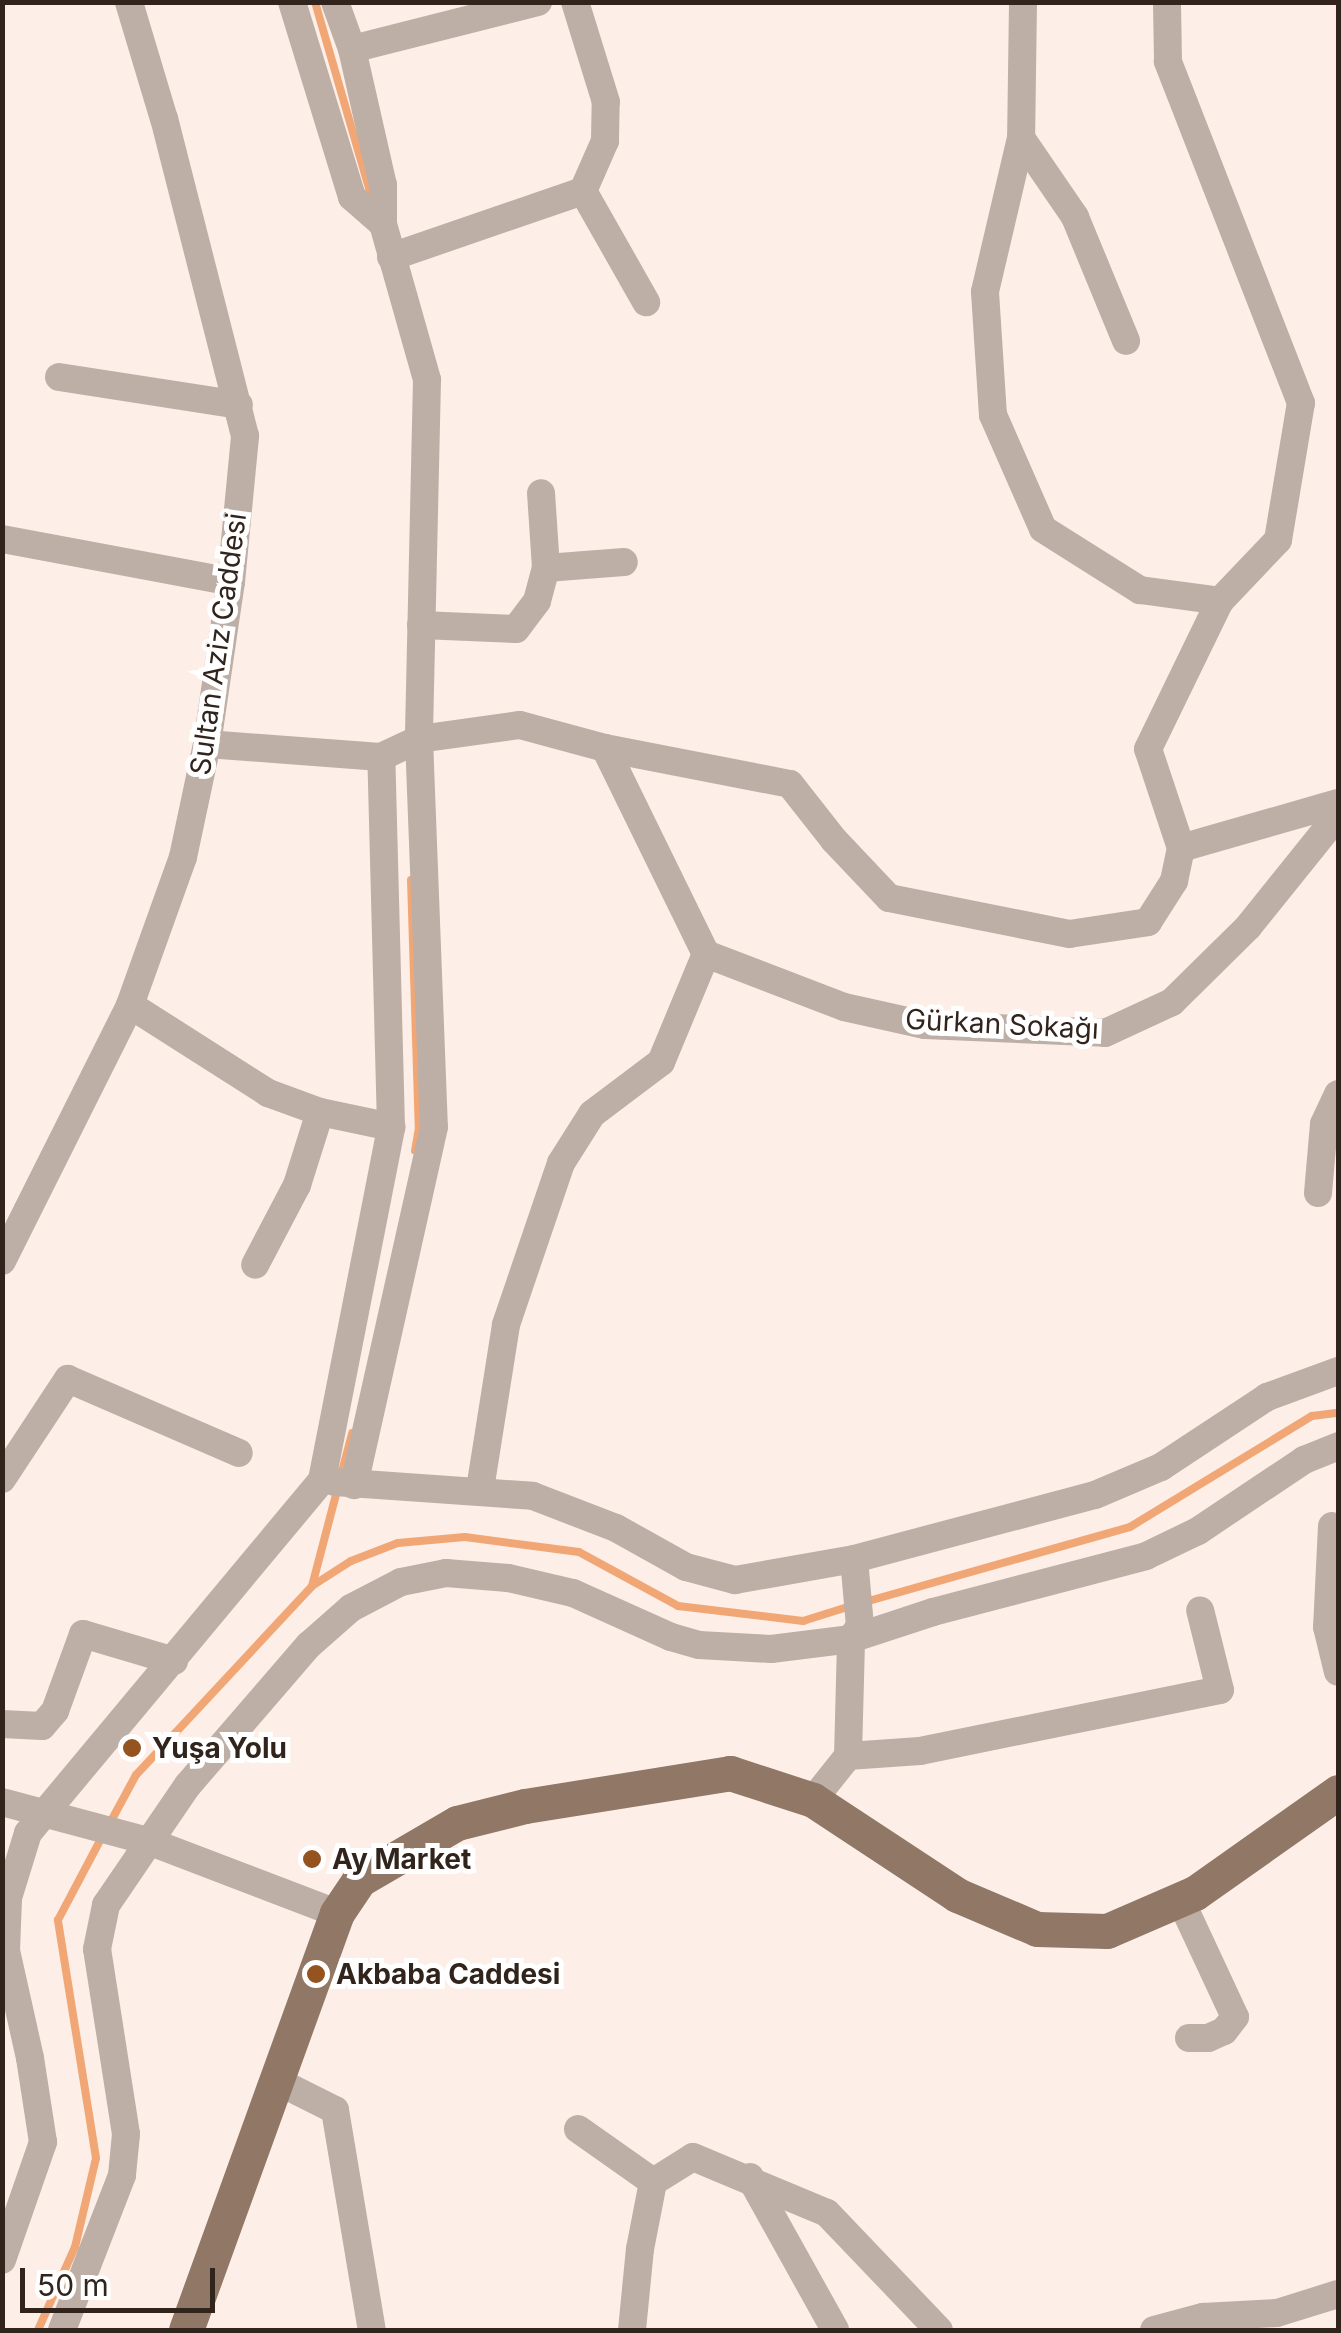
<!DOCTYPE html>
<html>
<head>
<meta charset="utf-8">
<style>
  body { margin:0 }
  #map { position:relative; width:1341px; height:2333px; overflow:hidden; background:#fdefe7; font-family:Inter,sans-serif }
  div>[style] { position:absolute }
  .stream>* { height:8px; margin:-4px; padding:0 4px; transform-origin:4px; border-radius:4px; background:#f1a775 }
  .minor>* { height:28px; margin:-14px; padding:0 14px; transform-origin:14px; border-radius:14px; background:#bdafa6 }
  .major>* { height:35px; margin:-17.5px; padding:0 17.5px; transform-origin:17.5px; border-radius:17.5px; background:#907766 }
  .dots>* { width:28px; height:28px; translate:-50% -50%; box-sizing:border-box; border:5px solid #fff; border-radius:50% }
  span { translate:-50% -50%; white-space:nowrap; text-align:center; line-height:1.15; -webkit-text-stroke:10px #fff; paint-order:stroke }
  .street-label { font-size:28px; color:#30241c }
  .poi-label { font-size:28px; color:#30241c; font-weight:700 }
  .left { translate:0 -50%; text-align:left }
  .frame { position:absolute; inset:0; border:5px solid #30241c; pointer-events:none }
  .scale { position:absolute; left:20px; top:2268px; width:195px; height:45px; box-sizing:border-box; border:5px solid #30241c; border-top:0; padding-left:12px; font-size:30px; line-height:35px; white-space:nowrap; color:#30241c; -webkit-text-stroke:8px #fff; paint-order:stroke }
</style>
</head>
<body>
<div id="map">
  <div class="stream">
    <div style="left:315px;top:2px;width:201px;rotate:73.8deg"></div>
    <div style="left:411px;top:880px;width:248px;rotate:88.2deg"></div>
    <div style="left:419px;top:1128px;width:23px;rotate:100deg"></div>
    <div style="left:312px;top:1586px;width:46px;rotate:-32.7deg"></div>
    <div style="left:351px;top:1561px;width:50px;rotate:-21deg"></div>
    <div style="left:398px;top:1543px;width:67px;rotate:-5.1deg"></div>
    <div style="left:465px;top:1537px;width:115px;rotate:7.5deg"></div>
    <div style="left:579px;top:1552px;width:113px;rotate:28.6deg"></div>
    <div style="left:678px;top:1606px;width:126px;rotate:6.8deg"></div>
    <div style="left:803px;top:1621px;width:50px;rotate:-17.4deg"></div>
    <div style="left:865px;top:1602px;width:275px;rotate:-15.8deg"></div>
    <div style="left:1130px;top:1527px;width:213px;rotate:-31.4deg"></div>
    <div style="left:1312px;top:1416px;width:26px;rotate:-7deg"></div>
    <div style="left:110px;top:1823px;width:55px;rotate:-61.6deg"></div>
    <div style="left:136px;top:1775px;width:258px;rotate:-47deg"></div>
    <div style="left:312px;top:1586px;width:158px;rotate:-75.3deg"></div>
    <div style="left:38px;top:2330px;width:91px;rotate:-66deg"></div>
    <div style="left:75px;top:2247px;width:91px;rotate:-76.7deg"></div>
    <div style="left:96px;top:2158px;width:241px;rotate:-99.1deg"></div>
    <div style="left:58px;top:1920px;width:96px;rotate:-62.1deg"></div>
  </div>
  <div class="minor">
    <div style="left:292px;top:2px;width:204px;rotate:72.9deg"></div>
    <div style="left:352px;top:197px;width:41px;rotate:41.1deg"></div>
    <div style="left:335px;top:2px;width:50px;rotate:70.1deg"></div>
    <div style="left:352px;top:49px;width:139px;rotate:77.2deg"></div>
    <div style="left:383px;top:185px;width:39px;rotate:90deg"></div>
    <div style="left:383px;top:224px;width:162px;rotate:74.2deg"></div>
    <div style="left:427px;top:380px;width:359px;rotate:91.3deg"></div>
    <div style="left:419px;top:739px;width:388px;rotate:87.8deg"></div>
    <div style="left:434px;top:1127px;width:367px;rotate:102.6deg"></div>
    <div style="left:1023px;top:2px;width:136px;rotate:90.8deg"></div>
    <div style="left:1021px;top:138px;width:158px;rotate:103.2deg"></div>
    <div style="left:985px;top:292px;width:123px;rotate:86.3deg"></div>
    <div style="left:993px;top:415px;width:124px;rotate:66.3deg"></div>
    <div style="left:1043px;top:529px;width:115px;rotate:32.2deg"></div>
    <div style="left:1140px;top:590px;width:81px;rotate:7.8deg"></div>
    <div style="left:352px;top:49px;width:192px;rotate:-14.2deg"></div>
    <div style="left:1021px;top:138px;width:96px;rotate:55.6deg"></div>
    <div style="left:1075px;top:217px;width:134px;rotate:67.6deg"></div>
    <div style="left:583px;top:191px;width:128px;rotate:60.4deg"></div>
    <div style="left:391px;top:257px;width:203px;rotate:-19deg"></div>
    <div style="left:583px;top:191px;width:55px;rotate:-66.3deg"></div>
    <div style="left:605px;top:141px;width:39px;rotate:-89deg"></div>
    <div style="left:606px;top:102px;width:105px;rotate:-107.2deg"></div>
    <div style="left:59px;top:377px;width:182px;rotate:8.8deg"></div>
    <div style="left:2px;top:539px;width:233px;rotate:10.6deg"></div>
    <div style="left:546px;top:568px;width:78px;rotate:-4.4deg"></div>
    <div style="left:421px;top:625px;width:95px;rotate:2.4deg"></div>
    <div style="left:516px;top:629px;width:35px;rotate:-53deg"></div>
    <div style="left:537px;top:601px;width:34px;rotate:-75deg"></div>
    <div style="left:546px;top:568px;width:75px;rotate:-93.8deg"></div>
    <div style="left:207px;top:744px;width:174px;rotate:4.3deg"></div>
    <div style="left:381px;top:757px;width:42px;rotate:-25.3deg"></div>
    <div style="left:419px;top:739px;width:102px;rotate:-7.9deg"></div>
    <div style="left:520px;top:725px;width:88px;rotate:15.1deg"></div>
    <div style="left:605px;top:748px;width:229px;rotate:63.9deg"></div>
    <div style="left:706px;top:954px;width:117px;rotate:112.6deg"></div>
    <div style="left:661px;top:1062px;width:86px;rotate:143deg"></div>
    <div style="left:592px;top:1114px;width:58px;rotate:122.3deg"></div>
    <div style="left:561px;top:1163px;width:171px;rotate:108.8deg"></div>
    <div style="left:506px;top:1325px;width:166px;rotate:99deg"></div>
    <div style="left:605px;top:748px;width:188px;rotate:11deg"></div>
    <div style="left:790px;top:784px;width:71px;rotate:51.8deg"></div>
    <div style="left:834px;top:840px;width:80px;rotate:46.5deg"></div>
    <div style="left:889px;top:898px;width:184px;rotate:11.3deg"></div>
    <div style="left:1069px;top:934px;width:80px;rotate:-8.6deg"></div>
    <div style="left:1148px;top:922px;width:49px;rotate:-57.6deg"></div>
    <div style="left:1174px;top:881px;width:34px;rotate:-78deg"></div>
    <div style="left:1181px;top:848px;width:104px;rotate:-108.4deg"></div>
    <div style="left:1148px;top:749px;width:165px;rotate:-64.1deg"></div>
    <div style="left:1220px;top:601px;width:84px;rotate:-46.4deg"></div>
    <div style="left:1278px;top:540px;width:139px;rotate:-80.5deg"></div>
    <div style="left:1301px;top:403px;width:367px;rotate:-111.3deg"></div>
    <div style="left:1168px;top:61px;width:59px;rotate:-91deg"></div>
    <div style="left:1181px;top:848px;width:163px;rotate:-16deg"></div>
    <div style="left:706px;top:954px;width:148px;rotate:21deg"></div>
    <div style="left:844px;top:1007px;width:83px;rotate:12.5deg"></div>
    <div style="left:925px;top:1025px;width:180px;rotate:2.5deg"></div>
    <div style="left:1105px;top:1033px;width:74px;rotate:-24.8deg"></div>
    <div style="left:1172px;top:1002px;width:107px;rotate:-44.6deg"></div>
    <div style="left:1248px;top:927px;width:144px;rotate:-51.2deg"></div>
    <div style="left:130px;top:1005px;width:164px;rotate:32.5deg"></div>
    <div style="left:268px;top:1093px;width:55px;rotate:20.1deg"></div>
    <div style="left:320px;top:1112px;width:77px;rotate:107.5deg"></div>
    <div style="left:297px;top:1185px;width:90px;rotate:117.7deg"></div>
    <div style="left:320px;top:1112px;width:73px;rotate:11.9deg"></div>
    <div style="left:1318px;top:1193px;width:69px;rotate:-85deg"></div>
    <div style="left:1324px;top:1124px;width:33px;rotate:-65deg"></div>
    <div style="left:2px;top:1261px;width:286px;rotate:-63.4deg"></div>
    <div style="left:130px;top:1005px;width:157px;rotate:-70.3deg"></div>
    <div style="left:183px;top:857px;width:116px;rotate:-78deg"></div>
    <div style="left:207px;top:744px;width:164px;rotate:-81.6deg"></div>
    <div style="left:231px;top:582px;width:147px;rotate:-84.5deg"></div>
    <div style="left:245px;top:436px;width:327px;rotate:-104.3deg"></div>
    <div style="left:164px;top:119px;width:122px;rotate:-106.7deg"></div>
    <div style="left:2px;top:1479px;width:120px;rotate:-56.6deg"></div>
    <div style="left:68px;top:1379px;width:186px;rotate:23.4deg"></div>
    <div style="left:335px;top:1482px;width:198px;rotate:4deg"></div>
    <div style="left:533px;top:1496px;width:89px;rotate:21.1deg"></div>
    <div style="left:616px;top:1528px;width:80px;rotate:29.1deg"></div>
    <div style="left:686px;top:1567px;width:51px;rotate:14.9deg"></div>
    <div style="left:735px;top:1580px;width:121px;rotate:-10deg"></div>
    <div style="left:854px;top:1559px;width:249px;rotate:-14.9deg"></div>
    <div style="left:1095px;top:1495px;width:72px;rotate:-23deg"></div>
    <div style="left:1161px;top:1467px;width:127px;rotate:-33.4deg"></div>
    <div style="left:1267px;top:1397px;width:76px;rotate:-20.1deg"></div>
    <div style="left:1332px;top:1526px;width:101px;rotate:92.8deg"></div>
    <div style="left:1327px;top:1627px;width:46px;rotate:76.3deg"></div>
    <div style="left:2px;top:1724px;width:40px;rotate:2.9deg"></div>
    <div style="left:42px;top:1726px;width:20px;rotate:-49deg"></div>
    <div style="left:55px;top:1711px;width:82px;rotate:-70deg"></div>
    <div style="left:83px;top:1634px;width:95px;rotate:16.5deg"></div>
    <div style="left:848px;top:1756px;width:72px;rotate:-4deg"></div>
    <div style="left:920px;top:1751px;width:306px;rotate:-11.5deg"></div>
    <div style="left:1220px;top:1690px;width:82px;rotate:-104deg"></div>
    <div style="left:813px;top:1800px;width:56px;rotate:-51.5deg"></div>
    <div style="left:848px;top:1756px;width:117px;rotate:-88.5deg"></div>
    <div style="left:851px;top:1639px;width:16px;rotate:-55deg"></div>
    <div style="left:860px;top:1626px;width:67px;rotate:-95.1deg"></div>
    <div style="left:2px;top:1802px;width:151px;rotate:15deg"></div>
    <div style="left:148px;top:1841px;width:202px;rotate:20.9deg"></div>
    <div style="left:1180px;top:1899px;width:130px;rotate:65deg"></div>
    <div style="left:1235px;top:2017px;width:18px;rotate:128deg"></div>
    <div style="left:1224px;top:2031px;width:17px;rotate:156deg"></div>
    <div style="left:1208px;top:2038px;width:19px;rotate:180deg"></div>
    <div style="left:275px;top:2080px;width:67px;rotate:26.6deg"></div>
    <div style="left:335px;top:2110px;width:223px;rotate:80.5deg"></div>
    <div style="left:578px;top:2129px;width:92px;rotate:35.2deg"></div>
    <div style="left:750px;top:2177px;width:175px;rotate:60.9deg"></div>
    <div style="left:2px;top:2260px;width:125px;rotate:-70.8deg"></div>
    <div style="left:43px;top:2142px;width:85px;rotate:-98.8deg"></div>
    <div style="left:30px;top:2058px;width:110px;rotate:-102.6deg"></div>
    <div style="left:6px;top:1951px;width:53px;rotate:-87.8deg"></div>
    <div style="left:8px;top:1898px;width:68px;rotate:-72.9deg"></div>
    <div style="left:28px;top:1833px;width:459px;rotate:-50.2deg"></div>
    <div style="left:322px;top:1480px;width:360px;rotate:-78.9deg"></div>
    <div style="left:391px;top:1127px;width:370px;rotate:-91.5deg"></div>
    <div style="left:62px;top:2330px;width:166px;rotate:-68.8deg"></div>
    <div style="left:122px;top:2175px;width:41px;rotate:-84.4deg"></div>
    <div style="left:126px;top:2134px;width:187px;rotate:-98.9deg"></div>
    <div style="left:97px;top:1949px;width:45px;rotate:-78.4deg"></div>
    <div style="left:106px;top:1905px;width:145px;rotate:-55.7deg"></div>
    <div style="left:188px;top:1785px;width:185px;rotate:-49.2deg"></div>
    <div style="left:309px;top:1645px;width:56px;rotate:-41.4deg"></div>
    <div style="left:351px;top:1608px;width:56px;rotate:-27.5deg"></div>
    <div style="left:401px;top:1582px;width:46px;rotate:-11.3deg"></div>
    <div style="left:446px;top:1573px;width:62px;rotate:4.6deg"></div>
    <div style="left:508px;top:1578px;width:67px;rotate:13deg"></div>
    <div style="left:573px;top:1593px;width:107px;rotate:24.2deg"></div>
    <div style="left:671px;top:1637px;width:29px;rotate:16deg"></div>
    <div style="left:699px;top:1645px;width:72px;rotate:3.2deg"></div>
    <div style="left:771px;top:1649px;width:81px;rotate:-7.1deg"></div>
    <div style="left:851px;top:1639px;width:86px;rotate:-18.2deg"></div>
    <div style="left:933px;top:1612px;width:220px;rotate:-14.7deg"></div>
    <div style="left:1146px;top:1556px;width:58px;rotate:-25.7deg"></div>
    <div style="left:1198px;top:1531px;width:128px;rotate:-33.8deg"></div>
    <div style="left:1304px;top:1460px;width:37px;rotate:-22deg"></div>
    <div style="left:632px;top:2330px;width:81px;rotate:-84.4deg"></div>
    <div style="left:640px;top:2249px;width:68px;rotate:-79deg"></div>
    <div style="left:653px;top:2182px;width:47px;rotate:-32deg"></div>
    <div style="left:693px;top:2157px;width:145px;rotate:22.7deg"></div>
    <div style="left:827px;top:2213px;width:162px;rotate:46.3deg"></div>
    <div style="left:1154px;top:2330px;width:51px;rotate:-14.9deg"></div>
    <div style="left:1203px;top:2317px;width:74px;rotate:-3.1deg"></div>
    <div style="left:1277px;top:2313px;width:64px;rotate:-17.3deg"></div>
  </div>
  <div class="major">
    <div style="left:186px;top:2330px;width:443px;rotate:-70.1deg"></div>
    <div style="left:337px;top:1913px;width:40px;rotate:-56deg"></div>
    <div style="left:359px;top:1880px;width:113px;rotate:-30.2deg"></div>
    <div style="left:457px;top:1823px;width:70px;rotate:-14deg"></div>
    <div style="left:525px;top:1806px;width:208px;rotate:-9.1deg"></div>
    <div style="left:730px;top:1773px;width:87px;rotate:18deg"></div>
    <div style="left:813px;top:1800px;width:173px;rotate:33.4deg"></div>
    <div style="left:957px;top:1895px;width:87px;rotate:23deg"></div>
    <div style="left:1037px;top:1929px;width:70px;rotate:1.6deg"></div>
    <div style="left:1107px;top:1931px;width:96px;rotate:-23.4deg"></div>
    <div style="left:1195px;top:1893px;width:175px;rotate:-35.2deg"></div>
  </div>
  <div class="dots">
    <div style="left:132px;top:1748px;background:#955320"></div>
    <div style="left:312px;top:1859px;background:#955320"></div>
    <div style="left:316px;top:1974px;background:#955320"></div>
  </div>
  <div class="street-label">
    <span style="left:218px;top:644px;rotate:-82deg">Sultan Aziz Caddesi</span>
    <span style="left:1002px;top:1024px;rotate:3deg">Gürkan Sokağı</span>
  </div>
  <div class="poi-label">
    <span class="left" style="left:152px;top:1748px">Yuşa Yolu</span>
    <span class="left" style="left:332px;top:1859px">Ay Market</span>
    <span class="left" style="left:336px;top:1974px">Akbaba Caddesi</span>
  </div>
  <div class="frame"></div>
  <div class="scale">50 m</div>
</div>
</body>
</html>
